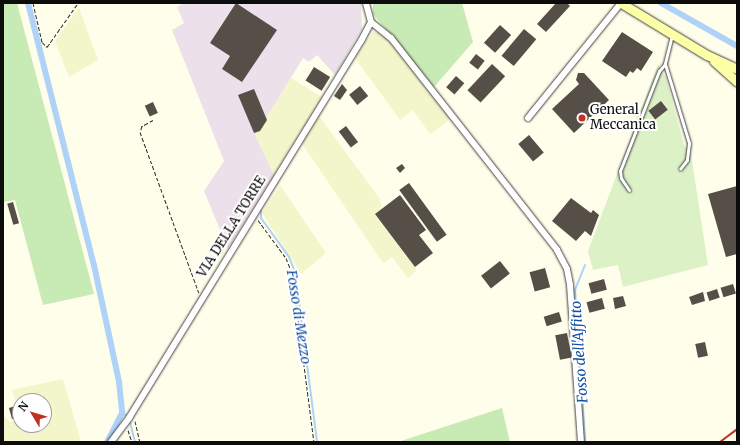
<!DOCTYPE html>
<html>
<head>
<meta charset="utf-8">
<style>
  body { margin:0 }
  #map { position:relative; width:740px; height:445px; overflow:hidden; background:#fffeeb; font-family:Merriweather,serif }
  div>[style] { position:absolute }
  .industrial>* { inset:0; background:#ece0eb }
  .farmland>* { inset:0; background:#f3f5cb }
  .green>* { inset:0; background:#c8eab4 }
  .pitch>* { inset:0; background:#dcf1c6 }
  .stream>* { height:2px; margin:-1px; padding:0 1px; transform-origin:1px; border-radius:1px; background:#afd2f8 }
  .canal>* { height:6px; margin:-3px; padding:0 3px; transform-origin:3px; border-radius:3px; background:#afd2f8 }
  .building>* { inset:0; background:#554f48; transform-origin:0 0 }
  .path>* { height:1px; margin-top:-0.5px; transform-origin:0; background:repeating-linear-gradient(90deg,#2e2e2e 0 4px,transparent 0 6px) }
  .roads { filter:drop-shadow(0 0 1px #3f3f3f) drop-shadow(0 0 1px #3f3f3f) }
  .lane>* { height:3px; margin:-1.5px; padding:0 1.5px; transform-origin:1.5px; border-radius:1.5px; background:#fff }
  .street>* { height:6px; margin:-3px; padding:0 3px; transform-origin:3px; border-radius:3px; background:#fff }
  .secondary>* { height:9px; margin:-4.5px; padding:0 4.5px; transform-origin:4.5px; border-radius:4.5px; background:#fcffa6 }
  .rail>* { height:2px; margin:-1px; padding:0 1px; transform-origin:1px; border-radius:1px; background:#c03121 }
  .dots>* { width:11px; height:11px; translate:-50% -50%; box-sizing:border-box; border:2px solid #fff; border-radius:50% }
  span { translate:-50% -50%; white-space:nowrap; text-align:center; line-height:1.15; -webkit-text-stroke:4px #fff; paint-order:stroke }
  .poi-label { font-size:13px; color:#0c0c0c }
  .left { translate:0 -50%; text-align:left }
  .street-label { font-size:13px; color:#0c0c0c }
  .water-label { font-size:14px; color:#124ea1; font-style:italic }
  .frame { position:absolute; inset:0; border:4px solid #0c0c0c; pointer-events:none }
  .north { position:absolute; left:12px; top:393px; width:40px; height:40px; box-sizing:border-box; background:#fff; border:1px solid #9e9e9e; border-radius:50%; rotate:308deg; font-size:11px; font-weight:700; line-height:16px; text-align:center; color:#0c0c0c }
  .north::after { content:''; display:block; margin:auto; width:14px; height:18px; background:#c03121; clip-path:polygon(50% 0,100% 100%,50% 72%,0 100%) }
</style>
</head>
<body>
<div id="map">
  <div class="industrial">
    <div style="clip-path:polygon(185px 3px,361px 3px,362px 29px,335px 75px,317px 55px,309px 62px,303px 58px,256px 135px,274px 175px,228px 249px,204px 191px,224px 161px,172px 30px,184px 23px,177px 7px)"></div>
  </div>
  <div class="farmland">
    <div style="clip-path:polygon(79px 8px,98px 60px,69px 77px,55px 41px)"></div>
    <div style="clip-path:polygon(373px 32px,381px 33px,389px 40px,450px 119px,430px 134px,413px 110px,400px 120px,355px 58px)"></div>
    <div style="clip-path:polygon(291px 78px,322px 97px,274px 175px,255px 135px)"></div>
    <div style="clip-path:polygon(319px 116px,380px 199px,382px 208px,375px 214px,415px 267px,416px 271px,408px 278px,392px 257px,383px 263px,301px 142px)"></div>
    <div style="clip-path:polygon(280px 185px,326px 253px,301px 274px,262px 213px)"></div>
    <div style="clip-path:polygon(63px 379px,81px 442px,3px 442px,3px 415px,10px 422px,20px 419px,20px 425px,44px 425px,44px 401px,20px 401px,20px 416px,12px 390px)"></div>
  </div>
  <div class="green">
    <div style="clip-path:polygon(3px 3px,17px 3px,94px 294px,43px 305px,15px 200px,3px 202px)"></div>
    <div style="clip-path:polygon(373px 3px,462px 3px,473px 42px,434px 87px,373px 14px)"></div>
    <div style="clip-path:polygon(502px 408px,510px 442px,398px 442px)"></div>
  </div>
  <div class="pitch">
    <div style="clip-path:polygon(658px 65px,666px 78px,685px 148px,690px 148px,708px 265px,623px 287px,618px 265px,593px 270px,588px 251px)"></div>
  </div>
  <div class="stream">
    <div style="left:261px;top:210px;width:8px;rotate:90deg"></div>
    <div style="left:261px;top:218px;width:48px;rotate:54.3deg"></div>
    <div style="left:289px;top:257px;width:16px;rotate:68deg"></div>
    <div style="left:295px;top:272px;width:171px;rotate:82.6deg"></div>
    <div style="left:585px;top:265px;width:27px;rotate:112deg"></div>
    <div style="left:575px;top:290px;width:152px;rotate:86.2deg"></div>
    <div style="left:122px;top:413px;width:4px;rotate:27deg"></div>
    <div style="left:130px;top:422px;width:21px;rotate:76deg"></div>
  </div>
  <div class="canal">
    <div style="left:28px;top:3px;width:270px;rotate:75.9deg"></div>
    <div style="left:94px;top:265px;width:120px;rotate:77.9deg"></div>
    <div style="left:119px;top:382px;width:31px;rotate:84deg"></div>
    <div style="left:122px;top:413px;width:33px;rotate:117deg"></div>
    <div style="left:661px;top:3px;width:87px;rotate:29.5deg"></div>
  </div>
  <div class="building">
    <div style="clip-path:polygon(236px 3px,277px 30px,242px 82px,222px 69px,230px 56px,210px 43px)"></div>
    <div style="clip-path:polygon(556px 3px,567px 3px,570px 6px,546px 32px,537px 24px)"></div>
    <div style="left:500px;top:25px;width:15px;height:24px;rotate:42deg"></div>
    <div style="left:524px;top:29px;width:16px;height:35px;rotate:40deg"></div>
    <div style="clip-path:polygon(622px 32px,653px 52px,641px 71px,637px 68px,633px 73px,630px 71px,626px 77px,602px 61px)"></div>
    <div style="left:476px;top:54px;width:11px;height:11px;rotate:38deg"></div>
    <div style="left:492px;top:64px;width:18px;height:36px;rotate:43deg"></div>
    <div style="left:314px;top:67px;width:19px;height:16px;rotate:32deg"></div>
    <div style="clip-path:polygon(578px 73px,584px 73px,609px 100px,574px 133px,552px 109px,579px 84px,576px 80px)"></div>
    <div style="left:456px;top:76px;width:11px;height:15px;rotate:41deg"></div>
    <div style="clip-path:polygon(342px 84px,347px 90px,340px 100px,334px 96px)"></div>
    <div style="left:360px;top:86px;width:13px;height:14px;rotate:51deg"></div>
    <div style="clip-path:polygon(254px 89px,267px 120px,260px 131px,254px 133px,238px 95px)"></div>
    <div style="left:661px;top:101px;width:11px;height:16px;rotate:52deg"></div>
    <div style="left:153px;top:102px;width:12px;height:9px;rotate:66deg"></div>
    <div style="left:346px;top:126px;width:20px;height:9px;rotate:53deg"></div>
    <div style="left:529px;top:135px;width:23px;height:14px;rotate:50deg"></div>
    <div style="clip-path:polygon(402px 164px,405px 168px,400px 173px,396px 168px)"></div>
    <div style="left:409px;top:183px;width:64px;height:12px;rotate:54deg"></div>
    <div style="clip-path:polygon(737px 186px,737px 254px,726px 257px,708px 194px)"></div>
    <div style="clip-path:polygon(400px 195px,426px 230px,419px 235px,433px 253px,415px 267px,375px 214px)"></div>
    <div style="clip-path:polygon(571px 198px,591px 213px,593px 210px,599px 215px,591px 236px,585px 231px,576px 241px,552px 221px)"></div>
    <div style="left:13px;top:202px;width:22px;height:6px;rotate:74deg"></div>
    <div style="left:500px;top:261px;width:16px;height:24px;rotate:52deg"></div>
    <div style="left:545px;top:268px;width:20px;height:16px;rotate:75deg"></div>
    <div style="left:604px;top:279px;width:11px;height:16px;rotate:75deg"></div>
    <div style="left:733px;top:284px;width:10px;height:13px;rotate:73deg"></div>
    <div style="left:717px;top:289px;width:9px;height:11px;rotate:72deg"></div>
    <div style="clip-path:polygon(703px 292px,705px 301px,692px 305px,689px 297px)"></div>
    <div style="clip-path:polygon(623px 296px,626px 306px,615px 309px,613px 298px)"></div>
    <div style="left:602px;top:298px;width:11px;height:16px;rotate:75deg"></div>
    <div style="left:559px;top:312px;width:10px;height:16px;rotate:73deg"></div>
    <div style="left:567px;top:333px;width:25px;height:12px;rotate:79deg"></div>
    <div style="left:705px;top:342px;width:14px;height:10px;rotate:78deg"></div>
    <div style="clip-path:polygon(15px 406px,19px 418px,12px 419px,9px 408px)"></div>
  </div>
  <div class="path">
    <div style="left:33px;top:3px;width:40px;rotate:77deg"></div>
    <div style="left:42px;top:42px;width:7px;rotate:45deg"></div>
    <div style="left:47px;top:47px;width:54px;rotate:-54.8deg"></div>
    <div style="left:153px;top:120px;width:13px;rotate:151deg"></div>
    <div style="left:142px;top:126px;width:6px;rotate:108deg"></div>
    <div style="left:140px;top:132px;width:171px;rotate:69.9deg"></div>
    <div style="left:258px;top:220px;width:47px;rotate:53.6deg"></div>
    <div style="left:286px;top:258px;width:16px;rotate:68deg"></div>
    <div style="left:292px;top:273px;width:170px;rotate:82.6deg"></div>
    <div style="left:135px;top:421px;width:22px;rotate:77deg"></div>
    <div style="left:128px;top:430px;width:13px;rotate:72deg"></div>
  </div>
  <div class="roads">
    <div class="lane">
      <div style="left:672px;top:35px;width:30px;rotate:104deg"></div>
      <div style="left:665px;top:64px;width:83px;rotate:73.1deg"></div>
      <div style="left:689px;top:143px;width:17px;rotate:97deg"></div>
      <div style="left:687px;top:160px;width:11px;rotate:128deg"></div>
      <div style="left:629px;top:190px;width:14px;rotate:-124deg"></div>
      <div style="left:621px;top:178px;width:7px;rotate:-98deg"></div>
      <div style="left:620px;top:171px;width:107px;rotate:-68.7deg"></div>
      <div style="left:659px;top:71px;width:9px;rotate:-49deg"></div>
    </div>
    <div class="street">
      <div style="left:371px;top:22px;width:26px;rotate:39deg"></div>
      <div style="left:391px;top:38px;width:269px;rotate:51.9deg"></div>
      <div style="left:557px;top:250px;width:21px;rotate:62deg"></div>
      <div style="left:567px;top:269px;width:16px;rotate:79deg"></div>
      <div style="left:570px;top:285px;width:157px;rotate:86deg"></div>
      <div style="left:528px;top:118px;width:148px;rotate:-51deg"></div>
      <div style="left:111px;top:442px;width:30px;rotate:-53deg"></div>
      <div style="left:129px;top:418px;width:443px;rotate:-58.4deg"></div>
      <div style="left:361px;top:41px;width:21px;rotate:-62deg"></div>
      <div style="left:371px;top:22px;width:20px;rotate:-105deg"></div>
    </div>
    <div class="secondary">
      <div style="left:621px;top:3px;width:100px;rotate:31.2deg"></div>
      <div style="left:707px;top:55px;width:33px;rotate:25deg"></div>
      <div style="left:714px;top:61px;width:31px;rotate:42deg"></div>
    </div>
  </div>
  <div class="rail">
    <div style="left:720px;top:442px;width:21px;rotate:-37deg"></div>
  </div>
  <div class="dots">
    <div style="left:582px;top:118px;background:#c03121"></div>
  </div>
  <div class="poi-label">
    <span class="left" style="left:590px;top:118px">General<br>Meccanica</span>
  </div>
  <div class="street-label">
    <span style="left:232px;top:227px;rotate:-58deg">VIA DELLA TORRE</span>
  </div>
  <div class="water-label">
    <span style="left:299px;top:317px;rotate:81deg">Fosso di Mezzo</span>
    <span style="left:579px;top:352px;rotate:-94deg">Fosso dell'Affitto</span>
  </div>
  <div class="frame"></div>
  <div class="north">N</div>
</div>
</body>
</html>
